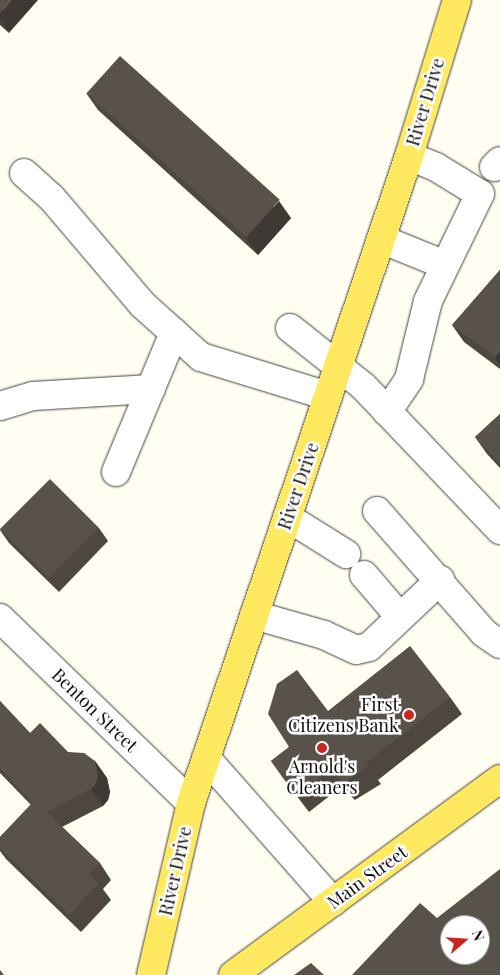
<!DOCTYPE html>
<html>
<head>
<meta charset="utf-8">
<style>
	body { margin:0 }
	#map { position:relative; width:500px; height:975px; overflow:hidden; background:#fffef1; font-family:"Playfair Display",serif }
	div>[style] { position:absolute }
	.roads { filter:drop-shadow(0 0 1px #424242) drop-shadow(0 0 1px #424242) }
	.minor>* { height:28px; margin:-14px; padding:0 14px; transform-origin:14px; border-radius:14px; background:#fff }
	.major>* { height:28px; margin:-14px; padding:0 14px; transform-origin:14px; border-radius:14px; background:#ffe961 }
	.wall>* { inset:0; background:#4d4740 }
	.shaded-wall>* { inset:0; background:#3e3934 }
	.building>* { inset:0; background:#59524b; transform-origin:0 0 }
	.dots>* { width:14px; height:14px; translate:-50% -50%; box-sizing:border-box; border:2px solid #fff; border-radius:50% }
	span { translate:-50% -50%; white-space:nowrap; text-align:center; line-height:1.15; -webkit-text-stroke:5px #fff; paint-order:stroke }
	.street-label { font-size:18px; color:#0f0f0f }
	.poi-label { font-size:18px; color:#0f0f0f }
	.right { translate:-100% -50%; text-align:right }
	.north { position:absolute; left:440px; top:915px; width:50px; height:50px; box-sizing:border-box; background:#fff; border:1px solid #9f9f9f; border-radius:50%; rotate:71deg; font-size:14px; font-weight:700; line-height:20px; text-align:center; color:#0f0f0f }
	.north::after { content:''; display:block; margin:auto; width:18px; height:22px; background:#c9271d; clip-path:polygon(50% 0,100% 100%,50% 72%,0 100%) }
</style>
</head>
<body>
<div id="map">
	<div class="roads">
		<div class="minor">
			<div style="left:494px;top:167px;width:8px;rotate:-45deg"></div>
			<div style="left:24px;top:173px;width:36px;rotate:42deg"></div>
			<div style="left:51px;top:197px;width:142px;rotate:49.6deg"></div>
			<div style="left:143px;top:305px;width:78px;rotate:41.9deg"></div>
			<div style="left:201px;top:357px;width:133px;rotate:17.1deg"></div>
			<div style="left:381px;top:239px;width:69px;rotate:22.1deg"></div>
			<div style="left:290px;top:328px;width:93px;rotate:38.5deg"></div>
			<div style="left:363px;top:386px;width:199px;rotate:46.4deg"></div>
			<div style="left:0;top:406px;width:34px;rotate:-17deg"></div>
			<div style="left:33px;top:396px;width:118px;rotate:-3.4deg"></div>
			<div style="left:387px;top:412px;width:40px;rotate:-56deg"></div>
			<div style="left:409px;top:379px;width:80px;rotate:-76.3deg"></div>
			<div style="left:428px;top:301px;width:119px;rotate:-64.1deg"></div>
			<div style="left:480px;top:194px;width:52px;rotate:-148.5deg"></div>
			<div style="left:436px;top:167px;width:29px;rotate:-158deg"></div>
			<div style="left:116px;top:472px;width:151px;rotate:-67.4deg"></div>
			<div style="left:377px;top:511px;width:162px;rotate:48.7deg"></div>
			<div style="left:484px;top:633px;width:19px;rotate:35deg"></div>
			<div style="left:287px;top:517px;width:70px;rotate:32.1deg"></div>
			<div style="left:364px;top:575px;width:55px;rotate:49.4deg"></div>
			<div style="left:254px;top:615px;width:73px;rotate:15.9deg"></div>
			<div style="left:324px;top:635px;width:35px;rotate:25deg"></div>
			<div style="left:356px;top:650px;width:13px;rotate:-13deg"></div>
			<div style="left:369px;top:647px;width:98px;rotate:-43.3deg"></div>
			<div style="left:0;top:618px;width:266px;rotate:44.1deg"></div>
			<div style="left:206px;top:758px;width:192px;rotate:48.6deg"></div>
		</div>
		<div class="major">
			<div style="left:151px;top:975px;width:177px;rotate:-76.9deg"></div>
			<div style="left:191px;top:803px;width:683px;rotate:-71.38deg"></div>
			<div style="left:409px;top:156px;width:163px;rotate:-72.9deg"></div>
			<div style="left:233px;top:975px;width:331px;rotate:-36.3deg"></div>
		</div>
	</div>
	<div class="wall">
		<div style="clip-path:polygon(0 0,9px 33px,0 25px)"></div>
		<div style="clip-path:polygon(86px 93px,291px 218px,258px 255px,98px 110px)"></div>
		<div style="clip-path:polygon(500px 270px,500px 369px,464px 342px,452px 325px)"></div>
		<div style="clip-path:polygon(500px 414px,500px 468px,487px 454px,475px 437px)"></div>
		<div style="clip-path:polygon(99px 528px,108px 541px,59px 592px,9px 543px,0 530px)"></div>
		<div style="clip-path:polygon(450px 697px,462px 714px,378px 780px,381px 784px,355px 800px,341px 787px,309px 812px,283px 778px,271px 761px,289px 747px,328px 711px)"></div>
		<div style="clip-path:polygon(0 701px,30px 733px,68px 752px,95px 761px,107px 778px,110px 792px,108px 800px,103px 806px,62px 827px,100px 863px,111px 880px,103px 889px,111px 900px,81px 932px,6px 859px,0 851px,0 837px,31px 805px,0 773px)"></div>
	</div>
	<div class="shaded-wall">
		<div style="clip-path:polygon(11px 0,38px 0,9px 33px,0 20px,0 13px)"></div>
		<div style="clip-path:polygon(279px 201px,291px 218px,258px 255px,246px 238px)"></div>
		<div style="clip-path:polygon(500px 351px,500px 365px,495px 357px)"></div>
		<div style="clip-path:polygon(95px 761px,107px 778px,110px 792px,108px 800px,103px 806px,91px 789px)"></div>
	</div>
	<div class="building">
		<div style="clip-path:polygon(0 0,11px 0,0 13px)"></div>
		<div style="left:120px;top:56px;width:215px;height:50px;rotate:42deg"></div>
		<div style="clip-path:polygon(500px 270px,500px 351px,495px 357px,452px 325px)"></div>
		<div style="clip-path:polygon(500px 414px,500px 464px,475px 437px)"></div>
		<div style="left:50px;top:479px;width:69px;height:71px;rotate:45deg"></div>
		<div style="clip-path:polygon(410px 646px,450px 697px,366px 763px,369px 766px,343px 783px,329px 770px,297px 795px,271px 761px,289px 747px,268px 714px,277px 684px,297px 670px,328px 711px)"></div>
		<div style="clip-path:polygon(0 701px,30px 733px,40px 723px,68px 752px,84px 753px,95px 761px,98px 776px,96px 784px,91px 789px,47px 812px,100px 863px,89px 874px,99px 884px,69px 915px,0 848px,0 837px,32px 803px,0 768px)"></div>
		<div style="clip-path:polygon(evenodd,500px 869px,500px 975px,352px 975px,420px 903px,437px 918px,500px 869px,450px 925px,480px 925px,480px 955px,450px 955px,450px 925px)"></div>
		<div style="clip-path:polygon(311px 963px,324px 975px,294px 975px)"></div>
		<div style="clip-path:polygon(0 970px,4px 975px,0 975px)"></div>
	</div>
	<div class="dots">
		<div style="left:409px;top:715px;background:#c9271d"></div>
		<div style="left:322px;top:748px;background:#c9271d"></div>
	</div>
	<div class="street-label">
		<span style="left:425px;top:102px;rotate:-73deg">River Drive</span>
		<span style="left:298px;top:486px;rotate:-71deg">River Drive</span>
		<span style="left:95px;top:710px;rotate:44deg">Benton Street</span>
		<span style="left:175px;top:871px;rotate:-77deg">River Drive</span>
		<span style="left:367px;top:877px;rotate:-36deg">Main Street</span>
	</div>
	<div class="poi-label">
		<span class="right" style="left:399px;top:715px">First<br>Citizens Bank</span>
		<span style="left:322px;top:777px">Arnold's<br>Cleaners</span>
	</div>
	<div class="north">N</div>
</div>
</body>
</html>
